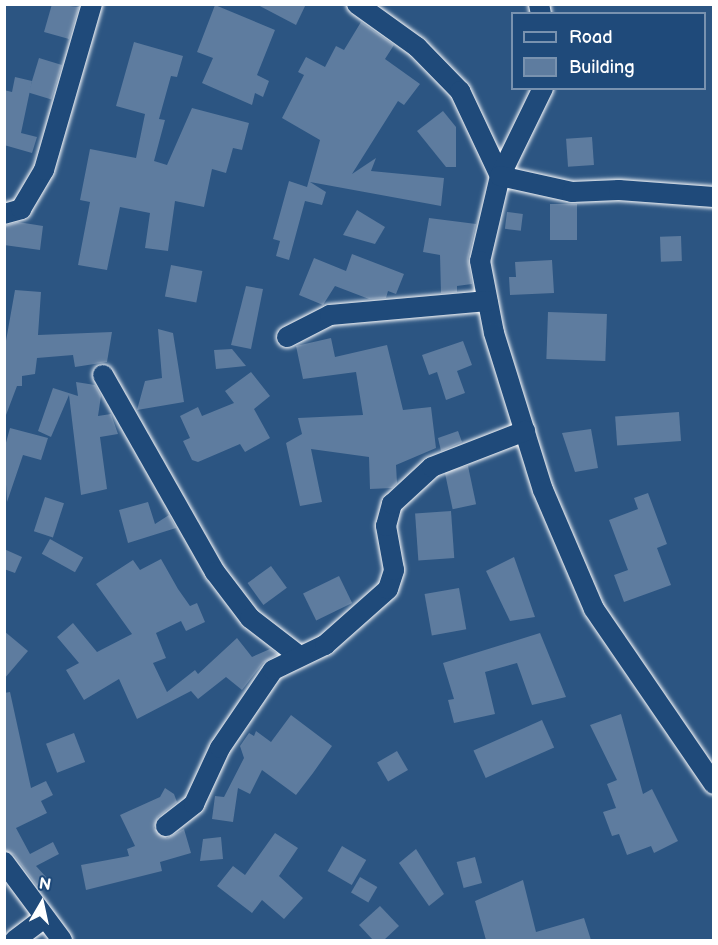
<!DOCTYPE html>
<html>
<head>
<meta charset="utf-8">
<style>
	body { margin:0 }
	#map { position:relative; width:718px; height:945px; overflow:hidden; background:#2c5582; font-family:"Balsamiq Sans",sans-serif }
	div>[style] { position:absolute }
	.building>* { inset:0; background:#5e7c9f; transform-origin:0 0 }
	.roads { filter:drop-shadow(0 0 2px #fff) drop-shadow(0 0 2px #fff) }
	.minor>* { height:20px; margin:-10px; padding:0 10px; transform-origin:10px; border-radius:10px; background:#1f4a7a }
	span { translate:-50% -50%; white-space:nowrap; text-align:center; line-height:1.15; -webkit-text-stroke:6px #1f4a7a; paint-order:stroke }
	.frame { position:absolute; inset:0; border:6px solid #fff; pointer-events:none }
	.legend { position:absolute; left:511px; top:12px; width:195px; height:78px; box-sizing:border-box; background:#1f4a7a; border:2px solid #7992af; margin:0; padding:8px 10px; list-style:none; font-size:18px; color:#fff }
	.legend li { display:flex; align-items:center; gap:12px; height:30px }
	.legend b { width:30px; border:2px solid #7992af }
	.north { position:absolute; left:12px; top:873px; width:60px; height:60px; -webkit-text-stroke:4px #1f4a7a; paint-order:stroke; rotate:9deg; font-size:16px; font-weight:700; line-height:24px; text-align:center; color:#fff }
	.north::after { content:''; display:block; margin:auto; width:21px; height:27px; background:#fff; clip-path:polygon(50% 0,100% 100%,50% 72%,0 100%) }
</style>
</head>
<body>
<div id="map">
	<div class="building">
		<div style="clip-path:polygon(52px 4px,79px 7px,69px 39px,44px 32px)"></div>
		<div style="clip-path:polygon(256px 4px,306px 4px,296px 25px)"></div>
		<div style="clip-path:polygon(215px 5px,275px 30px,257px 75px,269px 81px,263px 97px,255px 93px,252px 105px,202px 83px,213px 58px,197px 52px)"></div>
		<div style="clip-path:polygon(361px 22px,394px 45px,385px 59px,420px 84px,404px 105px,398px 101px,352px 174px,376px 158px,371px 171px,444px 178px,441px 206px,310px 182px,326px 192px,322px 205px,305px 201px,289px 260px,276px 256px,280px 241px,273px 239px,289px 181px,307px 187px,320px 140px,282px 118px,304px 75px,298px 72px,306px 57px,325px 67px,336px 46px,344px 50px)"></div>
		<div style="clip-path:polygon(134px 42px,183px 56px,177px 77px,171px 76px,159px 119px,165px 120px,154px 161px,167px 165px,192px 108px,249px 123px,242px 150px,233px 148px,226px 173px,212px 169px,204px 207px,175px 201px,168px 251px,145px 248px,150px 213px,120px 207px,107px 270px,78px 265px,90px 202px,80px 200px,90px 149px,136px 158px,145px 114px,116px 106px)"></div>
		<div style="left:39px;top:58px;width:24px;height:36px;rotate:17deg"></div>
		<div style="clip-path:polygon(15px 77px,32px 81px,21px 133px,37px 137px,32px 153px,4px 145px,4px 90px,12px 92px)"></div>
		<div style="clip-path:polygon(443px 111px,456px 127px,456px 167px,446px 167px,417px 131px)"></div>
		<div style="left:592px;top:137px;width:28px;height:26px;rotate:86deg"></div>
		<div style="left:550px;top:204px;width:27px;height:36px"></div>
		<div style="clip-path:polygon(357px 210px,385px 227px,375px 244px,343px 235px)"></div>
		<div style="left:507px;top:212px;width:16px;height:17px;rotate:7deg"></div>
		<div style="clip-path:polygon(429px 218px,476px 224px,468px 259px,472px 284px,457px 286px,457px 292px,441px 293px,440px 255px,423px 252px)"></div>
		<div style="clip-path:polygon(18px 222px,43px 226px,40px 250px,4px 245px,4px 226px)"></div>
		<div style="left:681px;top:236px;width:25px;height:21px;rotate:88deg"></div>
		<div style="clip-path:polygon(352px 254px,404px 274px,396px 294px,388px 291px,386px 298px,369px 299px,335px 286px,323px 305px,299px 295px,314px 258px,346px 271px)"></div>
		<div style="clip-path:polygon(552px 260px,554px 293px,510px 295px,509px 277px,516px 277px,515px 262px)"></div>
		<div style="left:171px;top:265px;width:32px;height:32px;rotate:11deg"></div>
		<div style="clip-path:polygon(246px 286px,263px 289px,251px 349px,231px 345px)"></div>
		<div style="clip-path:polygon(15px 290px,41px 292px,38px 335px,112px 332px,107px 362px,75px 367px,73px 355px,37px 358px,35px 374px,22px 376px,22px 386px,17px 386px,6px 415px,4px 352px)"></div>
		<div style="left:548px;top:312px;width:59px;height:47px;rotate:2deg"></div>
		<div style="clip-path:polygon(158px 329px,173px 333px,184px 402px,137px 410px,145px 381px,162px 378px)"></div>
		<div style="clip-path:polygon(331px 338px,335px 357px,387px 345px,403px 410px,431px 407px,436px 448px,396px 465px,397px 483px,392px 488px,370px 489px,369px 457px,311px 449px,322px 502px,300px 506px,286px 443px,302px 434px,298px 418px,363px 415px,356px 372px,303px 379px,296px 346px)"></div>
		<div style="clip-path:polygon(463px 341px,472px 365px,457px 371px,465px 393px,446px 400px,437px 372px,429px 375px,422px 355px)"></div>
		<div style="clip-path:polygon(232px 349px,246px 366px,216px 369px,214px 350px)"></div>
		<div style="clip-path:polygon(251px 372px,270px 396px,254px 409px,270px 438px,245px 452px,240px 444px,198px 462px,192px 460px,183px 441px,190px 438px,180px 416px,198px 407px,202px 416px,234px 403px,225px 391px)"></div>
		<div style="clip-path:polygon(76px 382px,95px 385px,101px 396px,98px 416px,111px 414px,118px 434px,100px 437px,107px 489px,81px 495px,69px 395px,51px 437px,38px 431px,53px 388px,78px 396px)"></div>
		<div style="left:679px;top:412px;width:29px;height:64px;rotate:86deg"></div>
		<div style="clip-path:polygon(10px 428px,48px 438px,41px 460px,23px 455px,7px 502px,4px 450px)"></div>
		<div style="clip-path:polygon(591px 429px,598px 468px,575px 472px,562px 433px)"></div>
		<div style="clip-path:polygon(458px 431px,462px 442px,441px 451px,438px 438px)"></div>
		<div style="left:468px;top:466px;width:39px;height:24px;rotate:78deg"></div>
		<div style="clip-path:polygon(648px 493px,667px 544px,657px 548px,671px 585px,624px 602px,614px 575px,628px 570px,609px 520px,638px 509px,634px 498px)"></div>
		<div style="left:45px;top:497px;width:20px;height:36px;rotate:18deg"></div>
		<div style="clip-path:polygon(148px 502px,155px 524px,169px 515px,176px 528px,128px 543px,119px 510px)"></div>
		<div style="left:451px;top:511px;width:47px;height:36px;rotate:86deg"></div>
		<div style="left:50px;top:539px;width:38px;height:17px;rotate:29deg"></div>
		<div style="clip-path:polygon(4px 549px,22px 557px,15px 573px,4px 569px)"></div>
		<div style="clip-path:polygon(514px 557px,535px 617px,510px 621px,486px 571px)"></div>
		<div style="clip-path:polygon(161px 559px,178px 589px,190px 606px,197px 603px,205px 622px,186px 631px,181px 621px,156px 633px,166px 658px,153px 663px,167px 692px,195px 670px,198px 674px,237px 638px,252px 657px,270px 649px,278px 654px,263px 663px,242px 690px,226px 677px,198px 699px,191px 691px,137px 719px,119px 679px,84px 700px,66px 670px,79px 663px,57px 637px,73px 623px,97px 652px,132px 634px,96px 584px,133px 560px,140px 570px)"></div>
		<div style="left:271px;top:566px;width:27px;height:29px;rotate:54deg"></div>
		<div style="left:339px;top:576px;width:30px;height:40px;rotate:64deg"></div>
		<div style="left:459px;top:588px;width:42px;height:35px;rotate:80deg"></div>
		<div style="clip-path:polygon(4px 631px,28px 651px,4px 679px)"></div>
		<div style="clip-path:polygon(540px 633px,566px 697px,532px 705px,517px 663px,485px 672px,495px 714px,454px 723px,448px 700px,454px 699px,443px 663px)"></div>
		<div style="clip-path:polygon(10px 692px,31px 788px,46px 781px,53px 795px,41px 801px,47px 813px,16px 828px,30px 854px,53px 842px,59px 854px,36px 866px,46px 877px,37px 886px,14px 855px,4px 850px,4px 693px)"></div>
		<div style="clip-path:polygon(621px 714px,643px 794px,652px 789px,678px 841px,654px 853px,651px 846px,627px 855px,619px 834px,612px 836px,603px 812px,616px 808px,607px 784px,617px 780px,590px 725px)"></div>
		<div style="clip-path:polygon(291px 715px,332px 746px,313px 773px,296px 795px,262px 770px,250px 794px,238px 788px,233px 822px,212px 819px,215px 796px,224px 797px,244px 758px,240px 746px,249px 733px,254px 736px,256px 731px,271px 742px)"></div>
		<div style="left:542px;top:720px;width:30px;height:75px;rotate:66deg"></div>
		<div style="left:74px;top:733px;width:31px;height:30px;rotate:69deg"></div>
		<div style="left:397px;top:751px;width:22px;height:23px;rotate:60deg"></div>
		<div style="clip-path:polygon(165px 788px,174px 794px,177px 802px,158px 817px,154px 828px,167px 838px,184px 829px,191px 853px,160px 862px,162px 871px,86px 890px,81px 865px,129px 856px,127px 849px,135px 846px,120px 815px,160px 797px)"></div>
		<div style="clip-path:polygon(275px 833px,298px 848px,279px 876px,303px 898px,284px 919px,262px 900px,252px 913px,217px 886px,233px 866px,245px 875px)"></div>
		<div style="clip-path:polygon(221px 837px,223px 859px,200px 861px,203px 839px)"></div>
		<div style="left:342px;top:846px;width:28px;height:29px;rotate:30deg"></div>
		<div style="clip-path:polygon(416px 849px,444px 894px,429px 906px,399px 863px)"></div>
		<div style="left:475px;top:857px;width:27px;height:19px;rotate:75deg"></div>
		<div style="left:360px;top:877px;width:20px;height:18px;rotate:30deg"></div>
		<div style="clip-path:polygon(523px 880px,536px 932px,584px 918px,591px 940px,486px 940px,475px 901px)"></div>
		<div style="clip-path:polygon(380px 906px,399px 926px,384px 940px,373px 940px,359px 925px)"></div>
	</div>
	<div class="roads">
		<div class="minor">
			<div style="left:357px;top:4px;width:74px;rotate:35.6deg"></div>
			<div style="left:417px;top:47px;width:62px;rotate:45.7deg"></div>
			<div style="left:460px;top:91px;width:94px;rotate:64.8deg"></div>
			<div style="left:500px;top:176px;width:87px;rotate:103.2deg"></div>
			<div style="left:480px;top:261px;width:73px;rotate:79deg"></div>
			<div style="left:494px;top:333px;width:164px;rotate:72.7deg"></div>
			<div style="left:543px;top:490px;width:129px;rotate:66.8deg"></div>
			<div style="left:594px;top:609px;width:212px;rotate:55.6deg"></div>
			<div style="left:539px;top:4px;width:10px;rotate:79deg"></div>
			<div style="left:543px;top:88px;width:98px;rotate:116deg"></div>
			<div style="left:500px;top:176px;width:74px;rotate:12.5deg"></div>
			<div style="left:572px;top:192px;width:47px;rotate:-2.4deg"></div>
			<div style="left:619px;top:190px;width:95px;rotate:4.2deg"></div>
			<div style="left:4px;top:214px;width:18px;rotate:-16deg"></div>
			<div style="left:21px;top:209px;width:45px;rotate:-59.5deg"></div>
			<div style="left:44px;top:170px;width:173px;rotate:-73.9deg"></div>
			<div style="left:287px;top:337px;width:48px;rotate:-27.1deg"></div>
			<div style="left:330px;top:315px;width:158px;rotate:-5.1deg"></div>
			<div style="left:103px;top:375px;width:227px;rotate:60.4deg"></div>
			<div style="left:215px;top:572px;width:58px;rotate:52.7deg"></div>
			<div style="left:250px;top:618px;width:61px;rotate:37.6deg"></div>
			<div style="left:166px;top:826px;width:36px;rotate:-38deg"></div>
			<div style="left:194px;top:804px;width:62px;rotate:-65.1deg"></div>
			<div style="left:220px;top:748px;width:94px;rotate:-55.8deg"></div>
			<div style="left:273px;top:670px;width:58px;rotate:-25.7deg"></div>
			<div style="left:325px;top:645px;width:84px;rotate:-41.6deg"></div>
			<div style="left:388px;top:589px;width:20px;rotate:-72deg"></div>
			<div style="left:394px;top:570px;width:45px;rotate:-100.3deg"></div>
			<div style="left:386px;top:526px;width:23px;rotate:-75deg"></div>
			<div style="left:392px;top:504px;width:54px;rotate:-42.8deg"></div>
			<div style="left:432px;top:467px;width:100px;rotate:-21.2deg"></div>
			<div style="left:4px;top:862px;width:97px;rotate:53.4deg"></div>
			<div style="left:15px;top:940px;width:34px;rotate:-37deg"></div>
		</div>
	</div>
	<div class="frame"></div>
	<ul class="legend">
	<li><b style="height:8px;background:#1f4a7a"></b>Road</li>
	<li><b style="height:16px;background:#5e7c9f"></b>Building</li>
	</ul>
	<div class="north">N</div>
</div>
</body>
</html>
